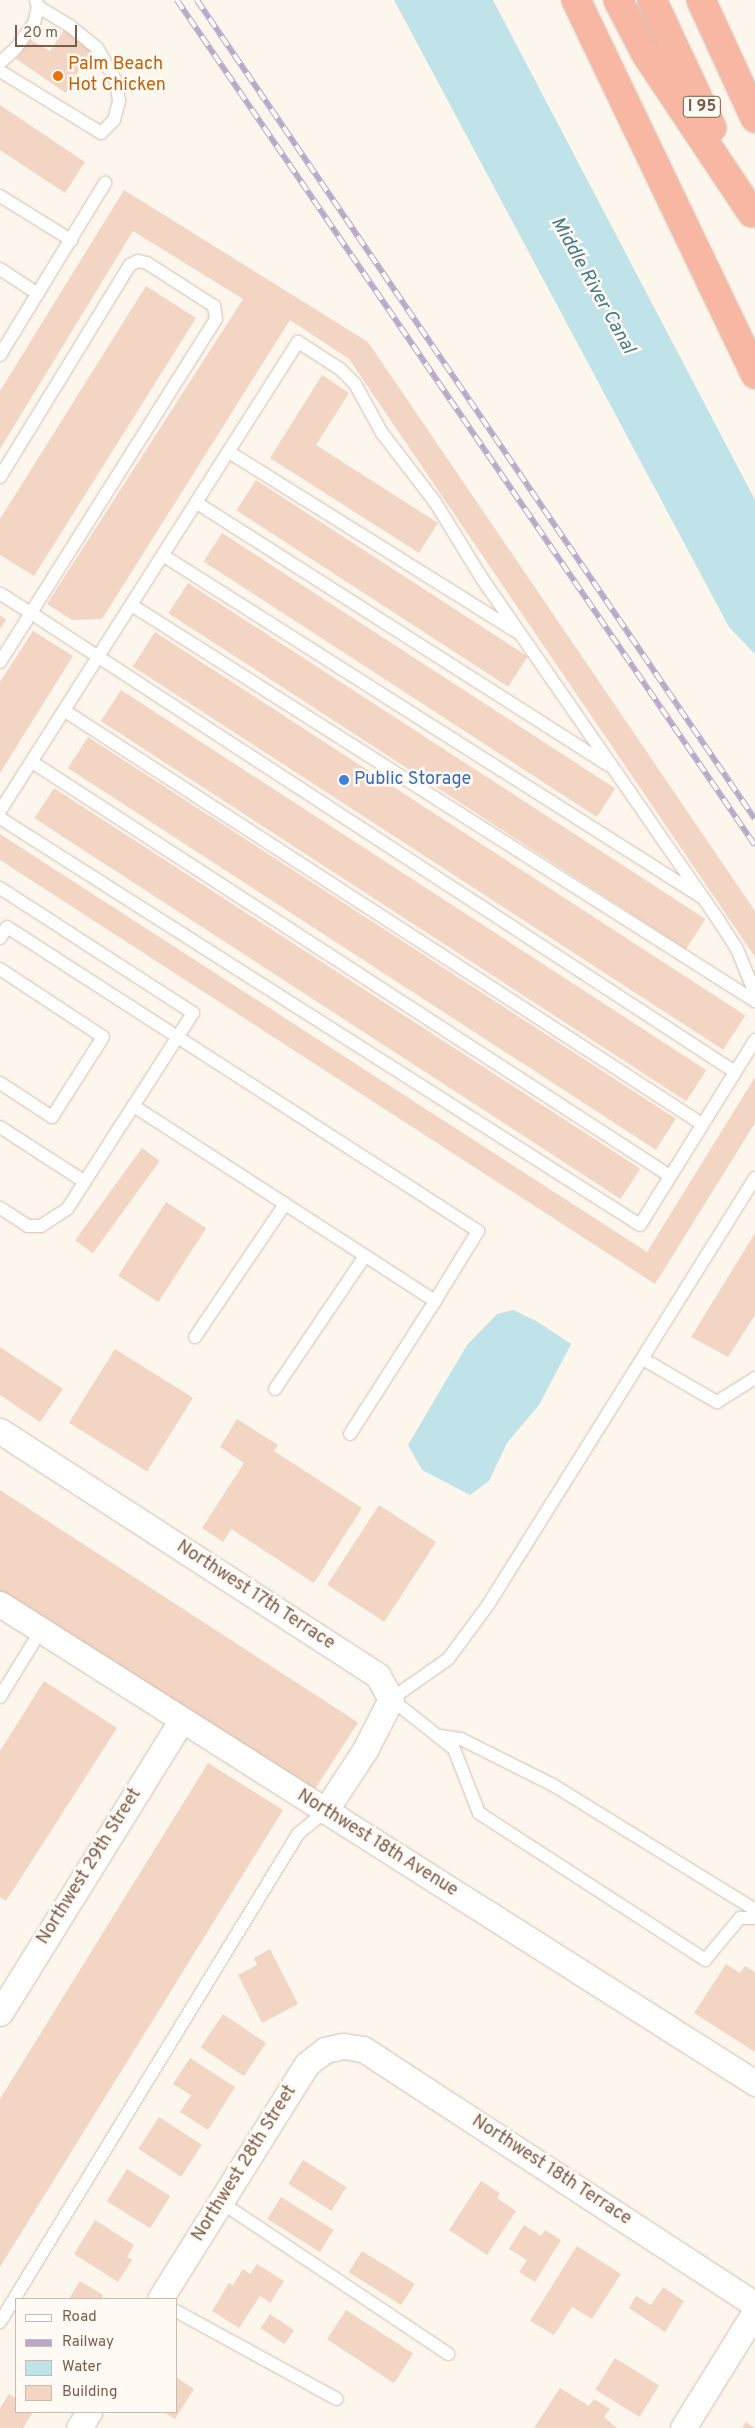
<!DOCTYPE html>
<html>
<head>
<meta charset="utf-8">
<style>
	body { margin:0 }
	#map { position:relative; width:755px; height:2428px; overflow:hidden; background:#fdf6ec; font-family:Overpass,sans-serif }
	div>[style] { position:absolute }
	.water>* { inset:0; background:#bfe3e8 }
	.building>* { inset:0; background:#f3d5c3; transform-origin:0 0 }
	.roads { filter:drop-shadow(0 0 1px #d1beb0) drop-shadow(0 0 1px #d1beb0) }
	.lane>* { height:12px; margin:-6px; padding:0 6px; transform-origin:6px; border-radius:6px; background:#fff }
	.street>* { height:25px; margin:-12.5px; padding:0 12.5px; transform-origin:12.5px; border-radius:12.5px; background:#fff }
	.highway>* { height:28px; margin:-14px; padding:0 14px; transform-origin:14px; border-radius:14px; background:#f7b7a3 }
	.rail>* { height:5.5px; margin-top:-2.75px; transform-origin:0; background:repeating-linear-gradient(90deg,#fffaf3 0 11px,#b9a8c9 0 22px); box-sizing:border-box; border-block:1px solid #b9a8c9 }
	.dots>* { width:14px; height:14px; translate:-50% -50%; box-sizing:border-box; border:2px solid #fffaf3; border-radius:50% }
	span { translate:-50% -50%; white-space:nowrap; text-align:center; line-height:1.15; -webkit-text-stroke:5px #fffaf3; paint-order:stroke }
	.shield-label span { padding:1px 4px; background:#fffaf3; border:1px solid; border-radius:4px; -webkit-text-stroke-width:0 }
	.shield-label { font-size:16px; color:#7a5c4d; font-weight:700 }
	.food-label { font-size:18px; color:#c56008 }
	.left { translate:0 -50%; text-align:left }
	.shop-label { font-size:18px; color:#366cbe }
	.street-label { font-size:18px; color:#7a5c4d }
	.water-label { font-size:19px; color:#437c86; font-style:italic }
	.legend { position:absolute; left:15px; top:2298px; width:162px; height:115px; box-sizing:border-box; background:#fffaf3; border:1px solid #cabbb1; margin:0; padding:6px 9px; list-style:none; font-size:15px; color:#7a5c4d }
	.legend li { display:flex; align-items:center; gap:10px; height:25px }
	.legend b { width:25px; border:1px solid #cabbb1 }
	.scale { position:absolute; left:15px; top:25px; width:62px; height:22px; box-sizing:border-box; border:2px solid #7a5c4d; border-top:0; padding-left:6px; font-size:15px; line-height:18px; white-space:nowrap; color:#7a5c4d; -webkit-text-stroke:4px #fffaf3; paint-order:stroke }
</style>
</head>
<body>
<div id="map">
	<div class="water">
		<div style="clip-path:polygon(394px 0,493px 0,755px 500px,755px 654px,729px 627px)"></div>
		<div style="clip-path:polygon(513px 1310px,538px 1322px,571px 1344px,539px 1405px,507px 1443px,489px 1481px,470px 1495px,422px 1470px,408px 1445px,467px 1345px,497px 1314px)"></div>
	</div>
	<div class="building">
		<div style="clip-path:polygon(64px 30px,91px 49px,66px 93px,16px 59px,29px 39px,50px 51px)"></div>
		<div style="clip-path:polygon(0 105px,85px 162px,65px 193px,0 150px)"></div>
		<div style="clip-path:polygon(124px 190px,368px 342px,755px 911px,755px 957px,349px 359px,290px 320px,102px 619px,72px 620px,47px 604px,243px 299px,133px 231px,0 449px,0 391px)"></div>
		<div style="clip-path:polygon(146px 286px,196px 318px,34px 576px,0 555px,0 519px)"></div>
		<div style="clip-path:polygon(322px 375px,349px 393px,316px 445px,438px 523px,419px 553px,270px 458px)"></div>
		<div style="left:256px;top:480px;width:324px;height:36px;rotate:33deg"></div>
		<div style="left:222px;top:533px;width:469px;height:34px;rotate:33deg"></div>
		<div style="left:188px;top:583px;width:617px;height:36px;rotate:33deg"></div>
		<div style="clip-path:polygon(0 615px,6px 620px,0 629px)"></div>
		<div style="clip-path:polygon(33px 631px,73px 656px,0 773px,0 682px)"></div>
		<div style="left:155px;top:632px;width:704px;height:41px;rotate:33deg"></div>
		<div style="left:121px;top:690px;width:698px;height:37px;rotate:33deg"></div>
		<div style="left:88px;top:737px;width:701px;height:37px;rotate:33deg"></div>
		<div style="left:54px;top:788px;width:699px;height:36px;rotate:33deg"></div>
		<div style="clip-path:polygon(0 834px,647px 1252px,755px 1077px,755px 1123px,655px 1284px,0 860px)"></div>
		<div style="left:142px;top:1148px;width:22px;height:114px;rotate:36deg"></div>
		<div style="left:166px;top:1202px;width:48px;height:88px;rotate:33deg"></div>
		<div style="clip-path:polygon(755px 1233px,755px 1315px,728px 1357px,691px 1337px)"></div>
		<div style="clip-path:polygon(0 1347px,63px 1389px,40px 1422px,0 1395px)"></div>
		<div style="left:115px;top:1349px;width:92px;height:87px;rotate:32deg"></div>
		<div style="clip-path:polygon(237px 1419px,278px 1445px,274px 1451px,362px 1508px,314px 1583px,231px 1529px,223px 1542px,202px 1528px,244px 1463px,220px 1447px)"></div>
		<div style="left:0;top:1490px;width:427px;height:89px;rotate:33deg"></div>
		<div style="left:379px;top:1505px;width:68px;height:95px;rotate:33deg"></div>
		<div style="clip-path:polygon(44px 1681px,117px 1728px,6px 1901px,0 1897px,0 1751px)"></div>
		<div style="clip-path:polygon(208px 1763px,283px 1810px,0 2267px,0 2099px)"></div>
		<div style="clip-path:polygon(270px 1949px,298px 2004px,262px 2023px,238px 1975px,257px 1965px,254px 1958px)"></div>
		<div style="clip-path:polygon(726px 1964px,740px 1973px,745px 1966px,755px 1972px,755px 2052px,694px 2013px)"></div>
		<div style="left:223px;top:2014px;width:52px;height:40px;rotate:34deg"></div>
		<div style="clip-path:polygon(190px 2058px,235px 2087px,208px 2130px,180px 2112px,191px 2095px,173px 2084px)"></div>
		<div style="left:159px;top:2117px;width:51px;height:38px;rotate:33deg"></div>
		<div style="left:303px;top:2160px;width:51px;height:28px;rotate:32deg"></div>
		<div style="left:127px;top:2169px;width:51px;height:38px;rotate:32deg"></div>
		<div style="clip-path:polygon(481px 2181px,500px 2193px,497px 2198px,516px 2211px,487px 2255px,449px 2230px)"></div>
		<div style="left:281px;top:2197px;width:62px;height:26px;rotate:32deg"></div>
		<div style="clip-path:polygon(95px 2220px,134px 2245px,127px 2257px,132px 2260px,118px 2282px,74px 2254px)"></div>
		<div style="clip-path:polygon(524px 2225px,541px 2236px,545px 2230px,561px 2240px,535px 2282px,519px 2272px,527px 2260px,509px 2249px)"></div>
		<div style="clip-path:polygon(577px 2246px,621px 2274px,592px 2319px,572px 2307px,554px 2335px,530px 2321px)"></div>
		<div style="left:362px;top:2251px;width:62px;height:25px;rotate:32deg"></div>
		<div style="clip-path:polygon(257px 2264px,284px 2281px,270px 2303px,260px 2296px,239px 2328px,212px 2311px,229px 2283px,233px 2285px,243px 2269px,250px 2274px)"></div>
		<div style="clip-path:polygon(80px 2281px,103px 2295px,101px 2299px,69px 2299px)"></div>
		<div style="clip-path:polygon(663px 2287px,684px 2301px,665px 2332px,629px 2308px,636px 2296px,651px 2305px)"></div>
		<div style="left:346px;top:2310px;width:80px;height:35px;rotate:33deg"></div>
		<div style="left:270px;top:2314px;width:29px;height:17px;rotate:34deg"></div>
		<div style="left:615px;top:2358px;width:52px;height:37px;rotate:32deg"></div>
		<div style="clip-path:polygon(176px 2377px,194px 2389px,175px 2419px,164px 2412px,176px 2412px)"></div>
		<div style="clip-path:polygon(560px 2388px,589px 2406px,594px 2399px,610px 2409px,604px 2417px,617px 2428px,534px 2428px)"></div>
		<div style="clip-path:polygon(9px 2394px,16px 2398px,16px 2412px,33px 2412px,23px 2428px,0 2428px,0 2408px)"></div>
		<div style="clip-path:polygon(746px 2422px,755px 2428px,742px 2428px)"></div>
	</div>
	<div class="roads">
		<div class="lane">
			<div style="left:0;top:63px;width:22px;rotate:-43deg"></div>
			<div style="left:16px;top:48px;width:31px;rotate:-54deg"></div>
			<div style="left:34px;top:23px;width:16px;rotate:-76deg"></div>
			<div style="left:38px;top:7px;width:7px;rotate:-106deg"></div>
			<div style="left:0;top:71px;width:119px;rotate:31.5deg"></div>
			<div style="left:101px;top:133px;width:18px;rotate:-45deg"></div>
			<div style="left:114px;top:120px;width:20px;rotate:-75deg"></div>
			<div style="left:119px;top:101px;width:20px;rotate:-99deg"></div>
			<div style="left:116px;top:81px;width:38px;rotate:-120deg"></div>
			<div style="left:97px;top:48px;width:35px;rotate:-141deg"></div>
			<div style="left:70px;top:26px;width:37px;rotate:-149deg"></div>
			<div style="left:0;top:196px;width:84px;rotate:31.8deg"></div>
			<div style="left:0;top:269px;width:45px;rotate:33.3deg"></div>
			<div style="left:0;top:355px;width:202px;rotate:-58.6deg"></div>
			<div style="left:229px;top:452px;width:340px;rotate:32deg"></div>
			<div style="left:0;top:477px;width:249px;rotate:-58.5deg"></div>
			<div style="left:130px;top:265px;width:9px;rotate:-27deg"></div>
			<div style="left:138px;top:261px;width:9px;rotate:13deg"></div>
			<div style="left:147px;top:263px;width:80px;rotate:32.7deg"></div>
			<div style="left:214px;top:306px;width:13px;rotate:81deg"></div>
			<div style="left:216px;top:319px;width:347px;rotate:122.2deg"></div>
			<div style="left:31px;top:613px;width:36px;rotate:-148deg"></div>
			<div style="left:197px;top:503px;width:488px;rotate:32.5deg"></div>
			<div style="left:164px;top:556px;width:635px;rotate:32.39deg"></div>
			<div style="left:133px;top:606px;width:737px;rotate:32.42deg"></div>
			<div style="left:0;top:662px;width:58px;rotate:-57.7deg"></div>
			<div style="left:31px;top:613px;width:840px;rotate:33.1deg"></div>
			<div style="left:65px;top:711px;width:759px;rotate:32.96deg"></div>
			<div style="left:32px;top:762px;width:761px;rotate:32.98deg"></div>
			<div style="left:0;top:811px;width:556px;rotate:-57.57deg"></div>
			<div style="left:298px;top:342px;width:50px;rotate:32.7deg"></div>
			<div style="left:340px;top:369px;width:21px;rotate:45deg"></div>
			<div style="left:355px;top:384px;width:56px;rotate:61.1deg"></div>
			<div style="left:382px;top:433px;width:87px;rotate:52.5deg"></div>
			<div style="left:435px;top:502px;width:92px;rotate:58.4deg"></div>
			<div style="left:483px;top:580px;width:407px;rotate:55.3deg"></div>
			<div style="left:715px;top:915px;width:40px;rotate:57.1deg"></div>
			<div style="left:737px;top:949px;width:48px;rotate:67.8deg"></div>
			<div style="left:0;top:818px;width:758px;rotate:32.45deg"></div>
			<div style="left:640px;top:1225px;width:218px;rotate:-58.1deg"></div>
			<div style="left:0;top:888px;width:230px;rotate:32.9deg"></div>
			<div style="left:193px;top:1013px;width:233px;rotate:122.7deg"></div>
			<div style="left:67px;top:1209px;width:31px;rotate:147deg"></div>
			<div style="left:41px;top:1226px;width:13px;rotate:180deg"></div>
			<div style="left:28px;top:1226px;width:33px;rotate:-147deg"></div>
			<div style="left:0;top:938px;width:13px;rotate:-58deg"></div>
			<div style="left:7px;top:927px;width:561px;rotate:32.84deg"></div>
			<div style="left:478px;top:1231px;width:82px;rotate:121.6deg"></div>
			<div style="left:435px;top:1301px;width:359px;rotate:-147.1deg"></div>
			<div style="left:0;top:969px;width:123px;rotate:33.4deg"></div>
			<div style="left:103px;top:1037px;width:95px;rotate:122.5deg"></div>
			<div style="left:52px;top:1117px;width:62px;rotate:-146.8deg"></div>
			<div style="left:0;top:1127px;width:101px;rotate:32.9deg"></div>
			<div style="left:755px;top:1178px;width:504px;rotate:122.02deg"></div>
			<div style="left:488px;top:1605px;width:67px;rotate:126.5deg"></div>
			<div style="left:448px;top:1659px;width:70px;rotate:144.9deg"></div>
			<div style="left:391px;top:1699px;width:80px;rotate:38.4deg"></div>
			<div style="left:454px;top:1749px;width:69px;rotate:68.7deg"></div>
			<div style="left:479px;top:1813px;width:270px;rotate:33deg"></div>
			<div style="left:705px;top:1960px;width:55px;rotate:-50.2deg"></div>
			<div style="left:740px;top:1918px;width:15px"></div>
			<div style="left:195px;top:1337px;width:161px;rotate:-55.9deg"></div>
			<div style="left:643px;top:1359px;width:86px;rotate:30.2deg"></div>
			<div style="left:717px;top:1402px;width:45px;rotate:-32.3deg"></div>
			<div style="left:275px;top:1389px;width:161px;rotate:-55.9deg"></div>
			<div style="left:350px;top:1434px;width:158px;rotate:-57.4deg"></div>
			<div style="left:0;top:1697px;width:79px;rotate:-58.5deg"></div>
			<div style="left:439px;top:1736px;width:22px;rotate:8deg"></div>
			<div style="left:461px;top:1739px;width:103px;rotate:26.6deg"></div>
			<div style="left:553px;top:1785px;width:238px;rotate:31.7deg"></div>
			<div style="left:222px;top:2203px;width:272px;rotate:33.7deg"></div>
			<div style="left:176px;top:2311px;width:183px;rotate:28.7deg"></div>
			<div style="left:0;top:2322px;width:572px;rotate:-58.59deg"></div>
			<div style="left:298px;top:1834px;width:35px;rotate:-40deg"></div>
		</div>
		<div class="street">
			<div style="left:0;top:1431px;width:450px;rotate:32.9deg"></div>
			<div style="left:378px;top:1676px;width:26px;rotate:61deg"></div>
			<div style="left:391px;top:1699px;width:57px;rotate:117deg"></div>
			<div style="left:365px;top:1750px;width:73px;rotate:123.3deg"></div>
			<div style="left:0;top:1604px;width:894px;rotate:32.39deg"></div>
			<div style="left:0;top:2013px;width:344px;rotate:-58.2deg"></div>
			<div style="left:160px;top:2299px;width:277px;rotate:-58deg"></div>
			<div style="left:307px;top:2064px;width:23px;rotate:-38deg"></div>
			<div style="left:325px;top:2050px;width:18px;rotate:-13deg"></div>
			<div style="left:343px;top:2046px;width:20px;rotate:9deg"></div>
			<div style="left:363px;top:2049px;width:468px;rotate:33.1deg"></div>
			<div style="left:79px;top:2428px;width:19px;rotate:-58deg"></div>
			<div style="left:683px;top:2428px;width:137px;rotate:-58.2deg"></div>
		</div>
		<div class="highway">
			<div style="left:576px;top:0;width:415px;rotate:64.4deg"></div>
			<div style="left:618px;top:0;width:61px;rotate:62.6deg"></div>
			<div style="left:646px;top:54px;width:191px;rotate:56.3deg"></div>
			<div style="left:652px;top:0;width:141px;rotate:64.9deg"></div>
			<div style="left:701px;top:0;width:130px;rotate:65.4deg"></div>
		</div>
	</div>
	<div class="rail">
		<div style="left:177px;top:0;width:1024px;rotate:55.63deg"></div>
		<div style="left:197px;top:0;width:991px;rotate:55.73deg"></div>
	</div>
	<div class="dots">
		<div style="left:58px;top:76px;background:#e8710a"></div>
		<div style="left:344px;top:780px;background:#3f7fe0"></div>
	</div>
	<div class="shield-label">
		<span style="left:702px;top:107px">I 95</span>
	</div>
	<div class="food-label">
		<span class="left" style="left:68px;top:76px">Palm Beach<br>Hot Chicken</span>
	</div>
	<div class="shop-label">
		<span class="left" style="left:354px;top:780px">Public Storage</span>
	</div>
	<div class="street-label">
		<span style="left:255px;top:1596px;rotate:33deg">Northwest 17th Terrace</span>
		<span style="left:377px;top:1844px;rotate:32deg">Northwest 18th Avenue</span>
		<span style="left:90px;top:1867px;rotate:-58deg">Northwest 29th Street</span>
		<span style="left:245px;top:2164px;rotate:-58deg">Northwest 28th Street</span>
		<span style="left:551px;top:2171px;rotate:33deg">Northwest 18th Terrace</span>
	</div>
	<div class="water-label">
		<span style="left:592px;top:286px;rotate:61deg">Middle River Canal</span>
	</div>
	<ul class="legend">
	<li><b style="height:6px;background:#fff"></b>Road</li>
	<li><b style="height:6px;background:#b9a8c9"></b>Railway</li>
	<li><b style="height:14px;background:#bfe3e8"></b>Water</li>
	<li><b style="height:14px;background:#f3d5c3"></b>Building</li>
	</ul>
	<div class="scale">20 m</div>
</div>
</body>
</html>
